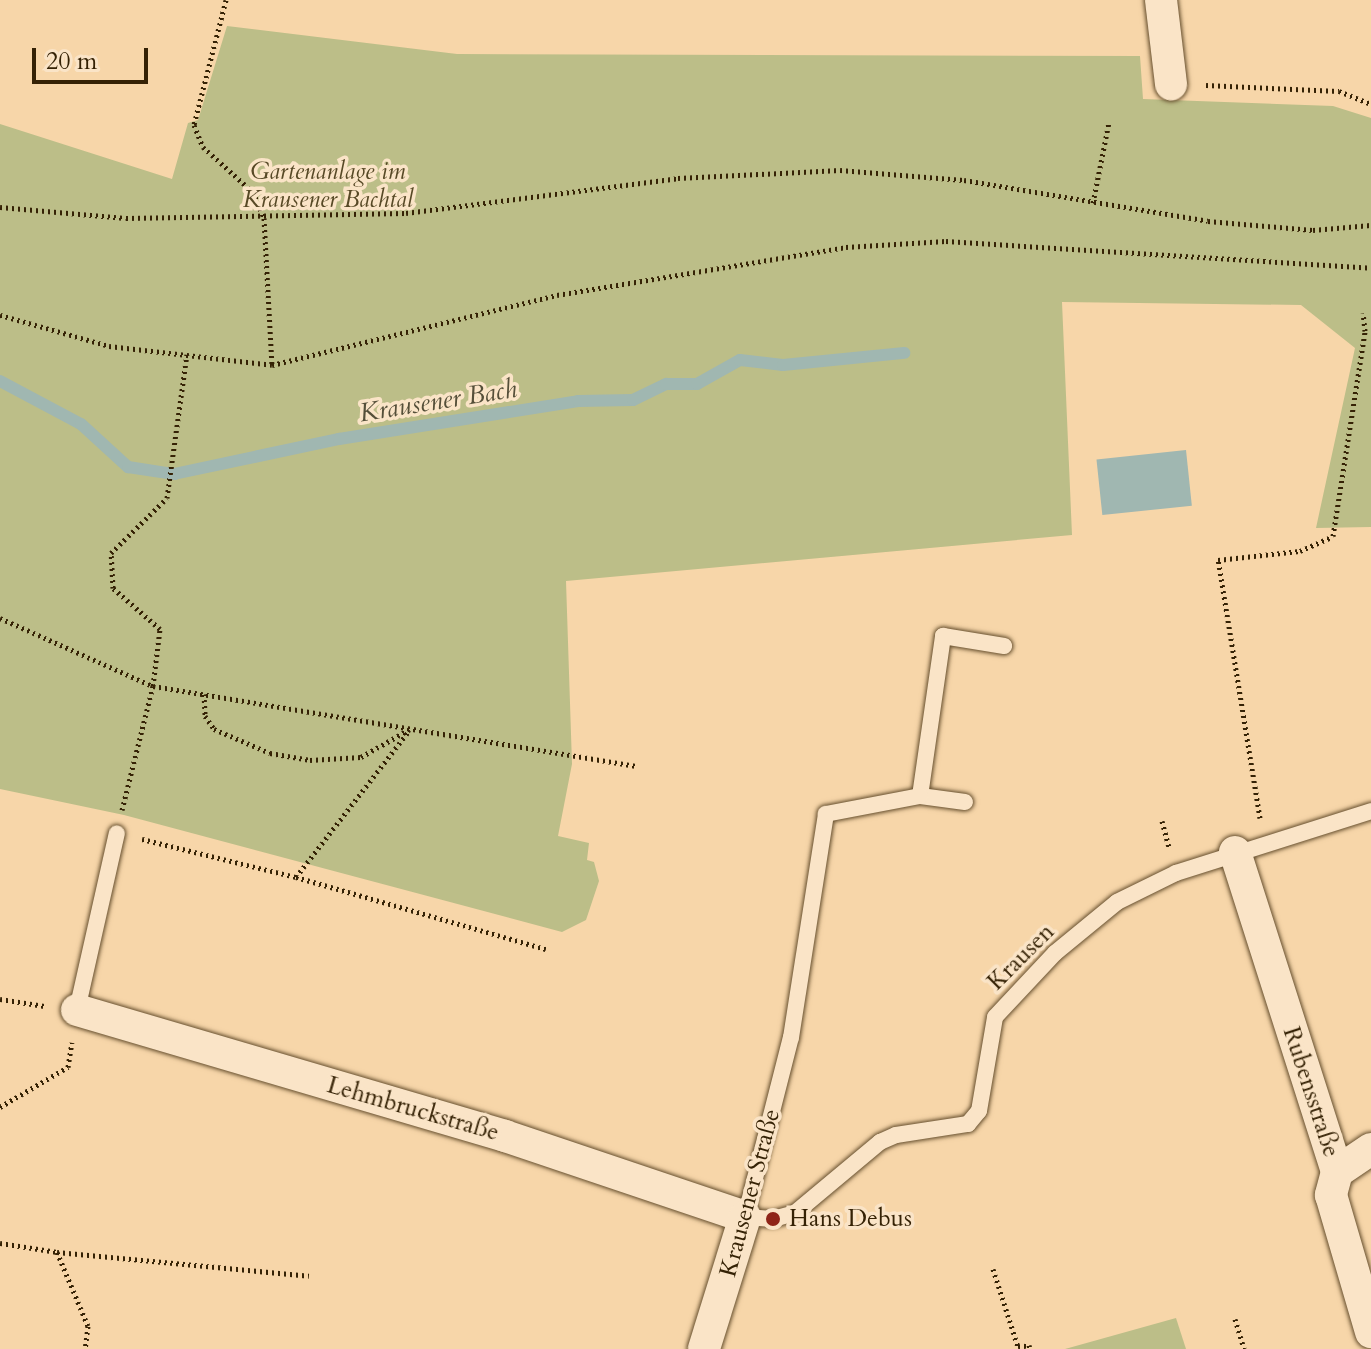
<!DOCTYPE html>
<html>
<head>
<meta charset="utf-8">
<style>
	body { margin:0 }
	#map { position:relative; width:1371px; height:1349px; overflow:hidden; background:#f7d6a9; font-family:Cardo,serif }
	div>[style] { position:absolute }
	.green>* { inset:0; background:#bcbe88 }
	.water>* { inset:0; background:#a0b7b1; transform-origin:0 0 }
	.stream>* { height:12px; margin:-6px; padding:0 6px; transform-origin:6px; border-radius:6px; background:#a0b7b1 }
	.path>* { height:5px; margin-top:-2.5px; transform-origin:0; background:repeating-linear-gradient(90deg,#352205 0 2px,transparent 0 6px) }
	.roads { filter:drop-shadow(0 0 2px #664f2e) drop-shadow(0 0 2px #664f2e) }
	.service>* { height:16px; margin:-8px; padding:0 8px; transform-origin:8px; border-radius:8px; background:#fae4c7 }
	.minor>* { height:32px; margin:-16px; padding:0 16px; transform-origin:16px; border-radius:16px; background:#fae4c7 }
	.dots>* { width:22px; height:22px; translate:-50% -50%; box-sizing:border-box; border:4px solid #fae4c7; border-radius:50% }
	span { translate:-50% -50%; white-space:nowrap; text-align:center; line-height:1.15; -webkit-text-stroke:7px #fae4c7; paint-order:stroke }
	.park-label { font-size:24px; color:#574926; font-style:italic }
	.street-label { font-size:24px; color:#352205 }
	.poi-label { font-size:24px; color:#352205 }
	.left { translate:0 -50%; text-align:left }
	.water-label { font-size:26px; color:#554f39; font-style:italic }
	.scale { position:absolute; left:32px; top:48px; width:116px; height:36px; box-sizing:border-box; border:4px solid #352205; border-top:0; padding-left:10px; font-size:24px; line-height:28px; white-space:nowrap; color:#352205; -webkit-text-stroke:6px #fae4c7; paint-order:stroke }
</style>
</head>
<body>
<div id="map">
	<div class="green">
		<div style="clip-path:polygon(227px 26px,457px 54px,1140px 56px,1143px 99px,1333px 106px,1371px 118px,1371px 527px,1316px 528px,1355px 348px,1301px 305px,1062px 302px,1072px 535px,566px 581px,572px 764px,558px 836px,589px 843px,587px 860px,594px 862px,599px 881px,586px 920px,562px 932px,124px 815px,0 789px,0 124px,172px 179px,188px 123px,198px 120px)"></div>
		<div style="clip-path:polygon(1176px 1318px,1186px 1349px,1065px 1349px)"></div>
	</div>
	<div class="water">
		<div style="left:1186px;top:450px;width:56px;height:90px;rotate:84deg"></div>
	</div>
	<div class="stream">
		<div style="left:0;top:381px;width:92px;rotate:28deg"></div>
		<div style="left:81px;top:424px;width:64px;rotate:42.5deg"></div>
		<div style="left:128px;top:467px;width:47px;rotate:8.7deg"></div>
		<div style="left:174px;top:474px;width:169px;rotate:-12deg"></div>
		<div style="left:339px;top:439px;width:242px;rotate:-9deg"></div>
		<div style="left:578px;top:401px;width:55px;rotate:-1deg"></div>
		<div style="left:633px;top:400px;width:37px;rotate:-26deg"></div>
		<div style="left:666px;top:384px;width:31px"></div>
		<div style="left:697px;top:384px;width:49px;rotate:-29.2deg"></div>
		<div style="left:740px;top:360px;width:43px;rotate:6.6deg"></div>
		<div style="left:783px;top:365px;width:122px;rotate:-5.7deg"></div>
	</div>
	<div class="path">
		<div style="left:226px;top:0;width:129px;rotate:104.4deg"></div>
		<div style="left:194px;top:125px;width:24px;rotate:68deg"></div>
		<div style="left:203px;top:147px;width:67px;rotate:42deg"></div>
		<div style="left:253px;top:192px;width:28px;rotate:67deg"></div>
		<div style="left:264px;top:218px;width:147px;rotate:86.9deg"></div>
		<div style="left:1206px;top:85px;width:133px;rotate:2.6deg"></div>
		<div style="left:1339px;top:91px;width:35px;rotate:22deg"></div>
		<div style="left:1093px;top:203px;width:83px;rotate:-78.8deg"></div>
		<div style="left:0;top:207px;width:126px;rotate:5deg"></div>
		<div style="left:126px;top:218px;width:280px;rotate:-1deg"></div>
		<div style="left:406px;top:213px;width:274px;rotate:-7.3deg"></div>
		<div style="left:678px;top:178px;width:162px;rotate:-2.8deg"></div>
		<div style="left:840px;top:170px;width:124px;rotate:4.6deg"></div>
		<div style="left:964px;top:180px;width:247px;rotate:9.5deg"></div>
		<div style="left:1208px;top:221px;width:105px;rotate:4.9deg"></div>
		<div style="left:1313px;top:230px;width:58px;rotate:-4.9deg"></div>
		<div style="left:0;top:315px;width:113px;rotate:15.9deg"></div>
		<div style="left:109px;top:346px;width:164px;rotate:6.6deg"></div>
		<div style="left:272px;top:365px;width:293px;rotate:-13.8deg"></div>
		<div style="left:557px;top:295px;width:293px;rotate:-9.4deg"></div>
		<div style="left:846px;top:247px;width:100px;rotate:-3.4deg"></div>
		<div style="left:946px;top:241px;width:426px;rotate:3.6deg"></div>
		<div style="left:0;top:618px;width:167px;rotate:24deg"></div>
		<div style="left:153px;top:686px;width:490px;rotate:9.4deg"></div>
		<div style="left:204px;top:694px;width:22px;rotate:87deg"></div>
		<div style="left:205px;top:716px;width:16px;rotate:55deg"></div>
		<div style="left:214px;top:729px;width:61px;rotate:23.2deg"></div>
		<div style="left:270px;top:753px;width:41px;rotate:9.9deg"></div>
		<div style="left:310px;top:760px;width:51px;rotate:-3.4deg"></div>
		<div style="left:361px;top:757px;width:56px;rotate:-29.7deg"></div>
		<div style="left:122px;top:810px;width:128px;rotate:-76deg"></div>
		<div style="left:153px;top:686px;width:57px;rotate:-83deg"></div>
		<div style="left:160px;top:629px;width:62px;rotate:-138.9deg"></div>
		<div style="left:113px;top:588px;width:35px;rotate:-93deg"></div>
		<div style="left:111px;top:553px;width:78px;rotate:-44.5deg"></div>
		<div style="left:167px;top:498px;width:145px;rotate:-82.1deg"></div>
		<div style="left:1260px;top:818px;width:261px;rotate:-99.2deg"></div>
		<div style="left:1218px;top:560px;width:82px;rotate:-6.3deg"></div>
		<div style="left:1300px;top:551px;width:36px;rotate:-24deg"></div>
		<div style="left:1333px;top:536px;width:207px;rotate:-81.1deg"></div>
		<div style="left:1365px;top:331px;width:18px;rotate:-96deg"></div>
		<div style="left:1162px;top:821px;width:27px;rotate:75deg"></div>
		<div style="left:142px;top:839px;width:159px;rotate:13.9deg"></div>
		<div style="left:296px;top:877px;width:260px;rotate:16.1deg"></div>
		<div style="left:296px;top:877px;width:183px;rotate:-52.3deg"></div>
		<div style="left:0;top:999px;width:45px;rotate:9deg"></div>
		<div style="left:0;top:1107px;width:79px;rotate:-30.5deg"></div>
		<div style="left:68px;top:1067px;width:25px;rotate:-81deg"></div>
		<div style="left:0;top:1243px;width:58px;rotate:9deg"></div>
		<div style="left:57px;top:1252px;width:80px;rotate:67.3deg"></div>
		<div style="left:88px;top:1326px;width:23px;rotate:97deg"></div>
		<div style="left:57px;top:1252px;width:253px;rotate:5.4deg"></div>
		<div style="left:993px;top:1269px;width:82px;rotate:72.2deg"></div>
		<div style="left:1018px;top:1347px;width:11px;rotate:-10deg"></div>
		<div style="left:1029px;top:1345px;width:4px;rotate:76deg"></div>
		<div style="left:1235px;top:1319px;width:31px;rotate:73deg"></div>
	</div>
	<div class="roads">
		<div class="service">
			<div style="left:920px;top:796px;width:162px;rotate:-81.8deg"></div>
			<div style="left:943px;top:636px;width:62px;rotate:9.3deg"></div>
			<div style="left:965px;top:802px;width:45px;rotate:-172.4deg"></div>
			<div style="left:920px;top:796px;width:96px;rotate:169.2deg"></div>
			<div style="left:826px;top:814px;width:226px;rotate:98.9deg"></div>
			<div style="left:791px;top:1037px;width:186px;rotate:104.3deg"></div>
			<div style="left:745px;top:1217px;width:28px;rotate:4deg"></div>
			<div style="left:773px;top:1219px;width:23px;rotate:-15deg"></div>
			<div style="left:795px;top:1213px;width:111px;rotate:-39.9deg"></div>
			<div style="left:880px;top:1142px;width:17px;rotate:-24deg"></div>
			<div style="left:896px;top:1135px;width:73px;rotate:-8.7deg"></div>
			<div style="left:968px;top:1124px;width:17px;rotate:-50deg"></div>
			<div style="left:979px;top:1111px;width:95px;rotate:-80.3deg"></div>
			<div style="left:995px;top:1017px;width:88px;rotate:-46.8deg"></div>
			<div style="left:1055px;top:953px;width:80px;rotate:-39.4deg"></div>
			<div style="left:1117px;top:902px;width:66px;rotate:-26.2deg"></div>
			<div style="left:1176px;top:873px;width:205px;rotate:-17.6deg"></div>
			<div style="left:77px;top:1010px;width:181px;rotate:-77.3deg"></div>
		</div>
		<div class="minor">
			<div style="left:1161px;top:0;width:85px;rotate:83.2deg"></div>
			<div style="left:1235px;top:852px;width:336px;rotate:72.3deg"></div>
			<div style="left:1337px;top:1172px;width:24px;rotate:105deg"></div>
			<div style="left:1331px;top:1195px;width:143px;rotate:73.7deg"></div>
			<div style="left:77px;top:1010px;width:446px;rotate:16.4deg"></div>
			<div style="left:505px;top:1136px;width:253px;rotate:18.6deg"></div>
			<div style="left:745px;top:1217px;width:138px;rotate:107.3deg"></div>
			<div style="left:1337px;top:1172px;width:41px;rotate:-34.1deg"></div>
		</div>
	</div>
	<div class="dots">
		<div style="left:773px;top:1219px;background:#8f2418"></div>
	</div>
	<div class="park-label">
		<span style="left:328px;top:186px">Gartenanlage im<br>Krausener Bachtal</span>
	</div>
	<div class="street-label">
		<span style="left:1021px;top:957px;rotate:-45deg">Krausen</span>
		<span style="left:1311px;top:1092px;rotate:72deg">Rubensstraße</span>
		<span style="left:413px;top:1109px;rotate:16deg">Lehmbruckstraße</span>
		<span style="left:750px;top:1193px;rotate:-75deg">Krausener Straße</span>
	</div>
	<div class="poi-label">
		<span class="left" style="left:789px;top:1219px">Hans Debus</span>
	</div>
	<div class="water-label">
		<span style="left:438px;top:401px;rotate:-9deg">Krausener Bach</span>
	</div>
	<div class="scale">20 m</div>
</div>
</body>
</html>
